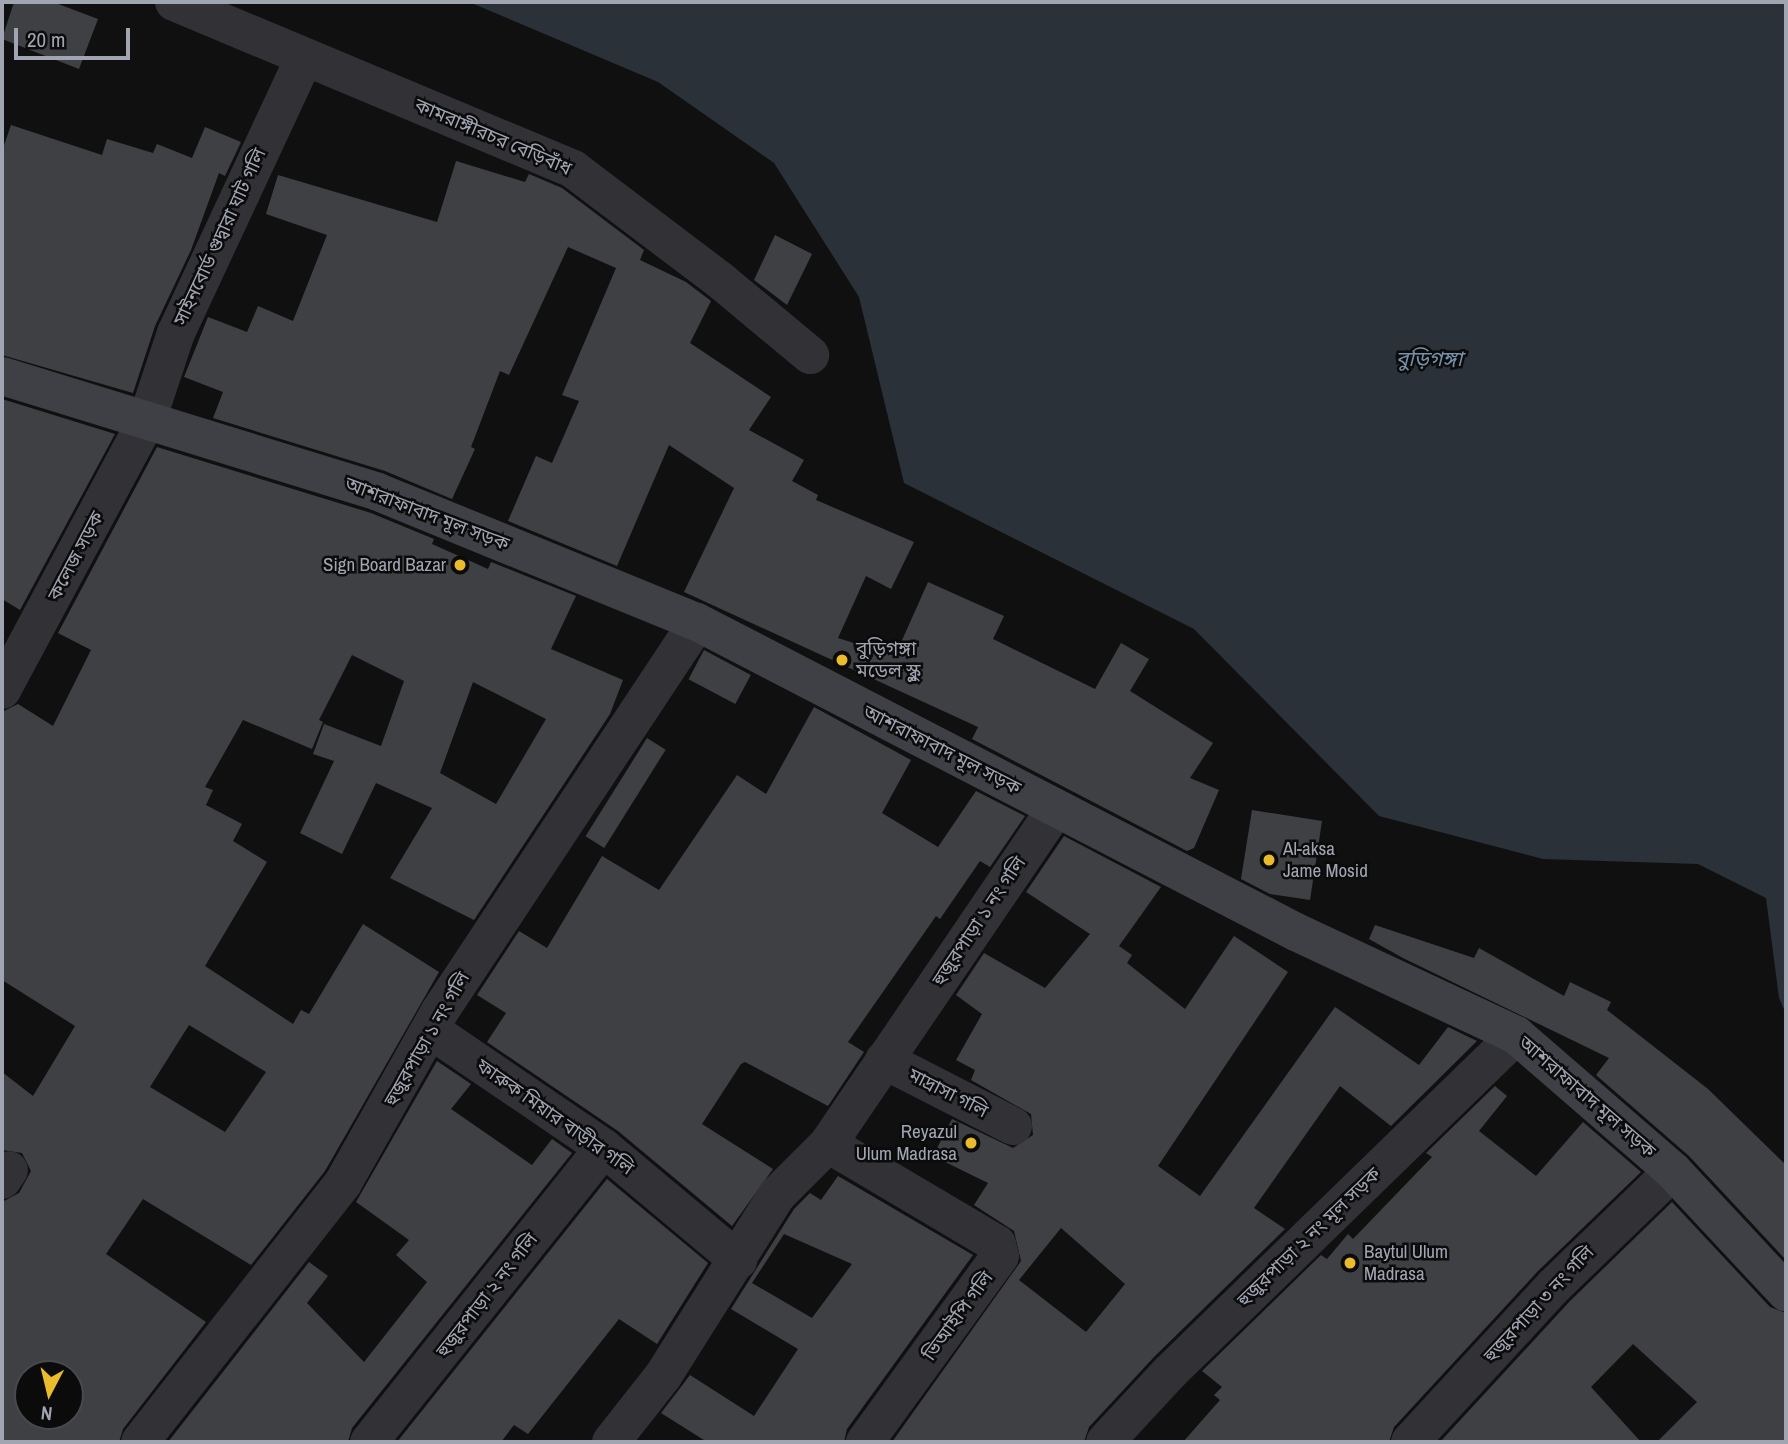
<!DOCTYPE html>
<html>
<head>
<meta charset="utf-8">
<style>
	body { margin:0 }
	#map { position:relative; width:1788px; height:1444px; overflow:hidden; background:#101011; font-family:"Archivo Narrow","Noto Sans Bengali",sans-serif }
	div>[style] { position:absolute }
	.water>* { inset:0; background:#2a3139 }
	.building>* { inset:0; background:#3f4044; transform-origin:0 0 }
	.street>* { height:38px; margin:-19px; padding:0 19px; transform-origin:19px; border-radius:19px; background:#313136 }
	.secondary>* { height:38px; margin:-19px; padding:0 19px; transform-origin:19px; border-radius:19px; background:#3f4046 }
	.dots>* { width:19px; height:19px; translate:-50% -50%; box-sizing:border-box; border:4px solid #0b0b0c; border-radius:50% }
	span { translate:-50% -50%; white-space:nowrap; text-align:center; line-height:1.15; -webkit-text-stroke:5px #0b0b0c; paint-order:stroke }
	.street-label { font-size:19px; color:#a1a5b2 }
	.poi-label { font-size:19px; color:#a1a5b2 }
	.right { translate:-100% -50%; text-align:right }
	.left { translate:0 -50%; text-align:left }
	.water-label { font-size:21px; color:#7990ac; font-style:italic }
	.frame { position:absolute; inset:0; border:4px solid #a1a5b2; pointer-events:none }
	.north { position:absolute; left:14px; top:1360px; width:70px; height:70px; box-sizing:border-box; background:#0b0b0c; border:2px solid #47494e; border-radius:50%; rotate:187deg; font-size:19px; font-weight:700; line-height:28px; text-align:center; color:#a1a5b2 }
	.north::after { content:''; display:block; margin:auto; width:24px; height:32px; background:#ebbb2e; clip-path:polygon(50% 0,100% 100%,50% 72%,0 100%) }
	.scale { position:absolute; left:14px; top:28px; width:116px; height:32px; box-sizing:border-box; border:4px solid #a1a5b2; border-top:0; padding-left:9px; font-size:21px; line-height:24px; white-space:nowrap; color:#a1a5b2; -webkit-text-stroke:5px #0b0b0c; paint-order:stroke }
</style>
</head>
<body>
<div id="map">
	<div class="water">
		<div style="clip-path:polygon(469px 2px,1786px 2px,1786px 1014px,1779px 998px,1766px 898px,1698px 864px,1543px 859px,1379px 816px,1194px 629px,904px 483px,859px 297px,774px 163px,658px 82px)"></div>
	</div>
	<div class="building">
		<div style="clip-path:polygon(14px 2px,53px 2px,98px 19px,79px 69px,2px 39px)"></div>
		<div style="clip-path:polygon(11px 125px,102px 155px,107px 139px,153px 153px,157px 144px,192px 158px,205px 127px,241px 142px,225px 176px,219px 173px,191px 250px,155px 326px,133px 393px,2px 355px,2px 151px)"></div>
		<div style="clip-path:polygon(456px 161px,525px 182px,529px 174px,562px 188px,644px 250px,640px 260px,686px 282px,711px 301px,690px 343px,771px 397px,749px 430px,804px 460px,792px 481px,818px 495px,816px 500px,914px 542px,891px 589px,866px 576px,838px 638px,895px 656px,928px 582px,1004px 616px,993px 639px,1095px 689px,1121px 643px,1149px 659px,1130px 691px,1213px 743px,1190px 778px,1219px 790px,1194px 848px,1187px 851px,972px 739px,978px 727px,684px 592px,734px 488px,669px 445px,617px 566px,508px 521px,536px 456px,552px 463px,579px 401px,562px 395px,616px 268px,568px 247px,509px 375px,500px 371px,471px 447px,475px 449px,452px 499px,385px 471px,213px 418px,223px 392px,184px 377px,208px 317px,247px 332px,258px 306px,293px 321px,327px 235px,266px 214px,278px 175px,437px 222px)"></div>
		<div style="clip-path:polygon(775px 235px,812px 254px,787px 305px,754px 280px)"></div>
		<div style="clip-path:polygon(2px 399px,115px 434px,20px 610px,2px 599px)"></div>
		<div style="clip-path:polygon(evenodd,157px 447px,371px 513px,434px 539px,432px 544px,488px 569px,491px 562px,576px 596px,551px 649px,623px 680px,610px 714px,474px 920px,390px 878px,432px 808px,376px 783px,342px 854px,300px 833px,334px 761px,313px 754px,324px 724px,381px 746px,404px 681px,352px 655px,319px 720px,323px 722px,312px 749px,243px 720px,205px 787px,213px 790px,206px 805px,242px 824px,233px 841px,267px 862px,205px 966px,293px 1024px,301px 1010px,309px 1014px,363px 924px,439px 972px,325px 1171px,251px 1265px,143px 1199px,106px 1254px,206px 1322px,123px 1429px,119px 1442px,2px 1442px,2px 1202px,19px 1193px,31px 1171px,22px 1153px,2px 1150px,2px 1072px,33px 1096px,75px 1026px,2px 980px,2px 712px,18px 704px,53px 726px,91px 650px,58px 633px,157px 447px,473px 682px,546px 719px,496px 804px,440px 773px,473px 682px,157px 447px,189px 1025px,266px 1072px,225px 1132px,150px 1087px,189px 1025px,157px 447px,28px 1374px,70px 1374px,70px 1416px,28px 1416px,28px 1374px)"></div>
		<div style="left:704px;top:650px;width:53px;height:33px;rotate:28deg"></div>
		<div style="clip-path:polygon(814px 707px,911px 760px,882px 813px,938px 847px,976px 791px,1025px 816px,990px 867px,980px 861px,940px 919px,936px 916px,848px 1042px,864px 1052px,828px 1106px,745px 1062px,741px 1064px,702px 1124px,773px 1169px,732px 1226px,618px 1131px,487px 1042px,506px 1013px,477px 995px,519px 931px,547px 948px,602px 856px,659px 890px,737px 775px,766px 794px)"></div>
		<div style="left:647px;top:738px;width:22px;height:116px;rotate:32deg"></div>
		<div style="clip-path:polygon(1252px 810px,1322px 821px,1310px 900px,1270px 894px,1241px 879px)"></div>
		<div style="clip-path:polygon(evenodd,1064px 836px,1161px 887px,1119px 946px,1132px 955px,1127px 963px,1185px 1009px,1234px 936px,1288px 972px,1158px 1166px,1200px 1196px,1335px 1007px,1419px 1065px,1448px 1027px,1477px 1041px,1391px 1126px,1340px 1086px,1254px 1208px,1285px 1229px,1154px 1357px,1089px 1427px,1084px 1442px,892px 1442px,1021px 1261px,1014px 1231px,974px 1205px,988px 1183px,933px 1156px,952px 1119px,1013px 1148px,1033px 1135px,1031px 1114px,971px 1080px,975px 1070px,956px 1060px,982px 1014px,956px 995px,984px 953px,1045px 988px,1090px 934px,1026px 892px,1064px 836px,1061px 1228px,1125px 1284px,1086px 1332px,1019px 1280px,1061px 1228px)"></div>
		<div style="clip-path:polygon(1375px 925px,1474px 958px,1479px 948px,1564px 996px,1570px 982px,1611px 1002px,1607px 1010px,1708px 1089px,1786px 1165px,1786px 1260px,1689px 1156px,1596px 1075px,1609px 1058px,1403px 958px,1369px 939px)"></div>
		<div style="clip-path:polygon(437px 1061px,471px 1084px,451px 1109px,532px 1165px,552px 1139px,572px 1153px,352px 1428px,348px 1442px,168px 1442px,309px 1262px,328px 1276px,307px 1303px,364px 1362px,427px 1282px,396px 1255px,409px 1240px,356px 1202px)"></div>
		<div style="clip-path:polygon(1495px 1086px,1507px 1096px,1479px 1131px,1536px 1176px,1583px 1122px,1641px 1172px,1538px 1271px,1394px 1427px,1389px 1442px,1183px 1442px,1220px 1400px,1214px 1395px,1222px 1387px,1202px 1371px,1321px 1255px,1327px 1259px,1348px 1234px,1353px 1239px,1432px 1157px,1426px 1153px)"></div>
		<div style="clip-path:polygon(evenodd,838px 1176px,973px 1255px,847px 1429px,844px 1442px,707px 1442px,661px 1413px,690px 1375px,754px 1416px,798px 1349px,731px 1309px,794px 1209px,810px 1193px,821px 1200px,838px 1176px,784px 1234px,852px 1264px,812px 1318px,752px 1283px,784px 1234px)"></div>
		<div style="clip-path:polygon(607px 1179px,708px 1263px,657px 1344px,619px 1319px,528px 1434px,514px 1425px,501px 1442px,397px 1442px)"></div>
		<div style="clip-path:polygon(1672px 1202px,1770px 1307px,1786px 1313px,1786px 1442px,1657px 1442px,1697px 1402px,1633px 1344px,1591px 1387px,1641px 1442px,1440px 1442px,1570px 1301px)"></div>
	</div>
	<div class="street">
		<div style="left:174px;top:2px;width:433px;rotate:22.7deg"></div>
		<div style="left:573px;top:169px;width:186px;rotate:37.1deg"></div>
		<div style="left:721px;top:281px;width:116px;rotate:39.7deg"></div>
		<div style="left:2px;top:690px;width:306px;rotate:-61.8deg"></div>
		<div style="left:147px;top:420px;width:92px;rotate:-71.6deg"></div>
		<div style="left:176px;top:333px;width:302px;rotate:-65deg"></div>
		<div style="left:432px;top:1031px;width:208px;rotate:34.2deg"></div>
		<div style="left:604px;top:1148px;width:175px;rotate:39.9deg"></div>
		<div style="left:884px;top:1060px;width:145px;rotate:27.1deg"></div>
		<div style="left:828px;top:1144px;width:196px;rotate:30.6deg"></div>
		<div style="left:997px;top:1244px;width:12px;rotate:76deg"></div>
		<div style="left:1000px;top:1256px;width:230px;rotate:126deg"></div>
		<div style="left:2px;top:1180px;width:12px;rotate:-55deg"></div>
		<div style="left:140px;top:1442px;width:329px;rotate:-51.9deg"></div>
		<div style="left:343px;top:1183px;width:197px;rotate:-60.6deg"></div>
		<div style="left:440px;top:1011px;width:466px;rotate:-56.5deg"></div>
		<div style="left:369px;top:1442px;width:376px;rotate:-51.4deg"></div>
		<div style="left:611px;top:1442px;width:84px;rotate:-51.8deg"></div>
		<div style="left:663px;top:1376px;width:214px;rotate:-57.8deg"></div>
		<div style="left:777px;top:1195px;width:72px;rotate:-45deg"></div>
		<div style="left:828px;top:1144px;width:405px;rotate:-55.8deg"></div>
		<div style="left:1105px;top:1442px;width:96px;rotate:-47.1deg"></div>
		<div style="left:1170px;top:1372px;width:483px;rotate:-44.2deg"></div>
		<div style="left:1410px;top:1442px;width:212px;rotate:-47.3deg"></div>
		<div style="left:1554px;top:1286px;width:165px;rotate:-44deg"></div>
	</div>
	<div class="secondary">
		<div style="left:2px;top:376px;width:393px;rotate:17.1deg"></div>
		<div style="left:378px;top:492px;width:344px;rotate:22.2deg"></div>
		<div style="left:697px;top:622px;width:674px;rotate:27.36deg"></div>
		<div style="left:1296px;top:932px;width:243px;rotate:25.1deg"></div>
		<div style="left:1516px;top:1035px;width:208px;rotate:40.9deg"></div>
		<div style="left:1673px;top:1171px;width:166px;rotate:47deg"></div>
	</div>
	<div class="dots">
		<div style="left:460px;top:565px;background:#ebbb2e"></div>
		<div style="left:842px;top:660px;background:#ebbb2e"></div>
		<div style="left:1269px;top:860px;background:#ebbb2e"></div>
		<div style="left:971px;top:1143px;background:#ebbb2e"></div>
		<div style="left:1350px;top:1263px;background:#ebbb2e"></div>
	</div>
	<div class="street-label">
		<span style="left:493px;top:137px;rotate:23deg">কামরাঙ্গীরচর বেড়িবাঁধ</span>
		<span style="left:220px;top:237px;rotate:-65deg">সাইনবোর্ড গুদ্বারা ঘাট গলি</span>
		<span style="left:427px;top:514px;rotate:21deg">আশরাফাবাদ মূল সড়ক</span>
		<span style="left:76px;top:556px;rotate:-62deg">কলেজ সড়ক</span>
		<span style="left:942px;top:750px;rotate:27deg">আশরাফাবাদ মূল সড়ক</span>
		<span style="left:979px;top:921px;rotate:-56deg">হুজুরপাড়া ১ নং গলি</span>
		<span style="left:427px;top:1039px;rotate:-60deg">হুজুরপাড়া ১ নং গলি</span>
		<span style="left:948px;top:1093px;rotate:27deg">মাদ্রাসা গলি</span>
		<span style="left:1587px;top:1097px;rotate:41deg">আশরাফাবাদ মূল সড়ক</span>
		<span style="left:555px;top:1117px;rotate:35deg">ফারুক মিয়ার বাড়ীর গলি</span>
		<span style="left:1309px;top:1237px;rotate:-44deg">হুজুরপাড়া ২ নং মূল সড়ক</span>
		<span style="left:487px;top:1295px;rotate:-52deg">হুজুরপাড়া ২ নং গলি</span>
		<span style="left:1539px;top:1304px;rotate:-47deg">হুজুরপাড়া ৩ নং গলি</span>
		<span style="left:958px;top:1316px;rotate:-54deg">ভিআইপি গলি</span>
	</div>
	<div class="poi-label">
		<span class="right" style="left:446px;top:565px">Sign Board Bazar</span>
		<span class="left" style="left:856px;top:660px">বুড়িগঙ্গা<br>মডেল স্কুল</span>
		<span class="left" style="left:1283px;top:860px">Al-aksa<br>Jame Mosid</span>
		<span class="right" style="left:957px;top:1143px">Reyazul<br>Ulum Madrasa</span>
		<span class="left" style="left:1364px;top:1263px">Baytul Ulum<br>Madrasa</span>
	</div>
	<div class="water-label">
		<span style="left:1429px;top:359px">বুড়িগঙ্গা</span>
	</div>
	<div class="frame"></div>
	<div class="north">N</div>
	<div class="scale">20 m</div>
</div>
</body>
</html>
